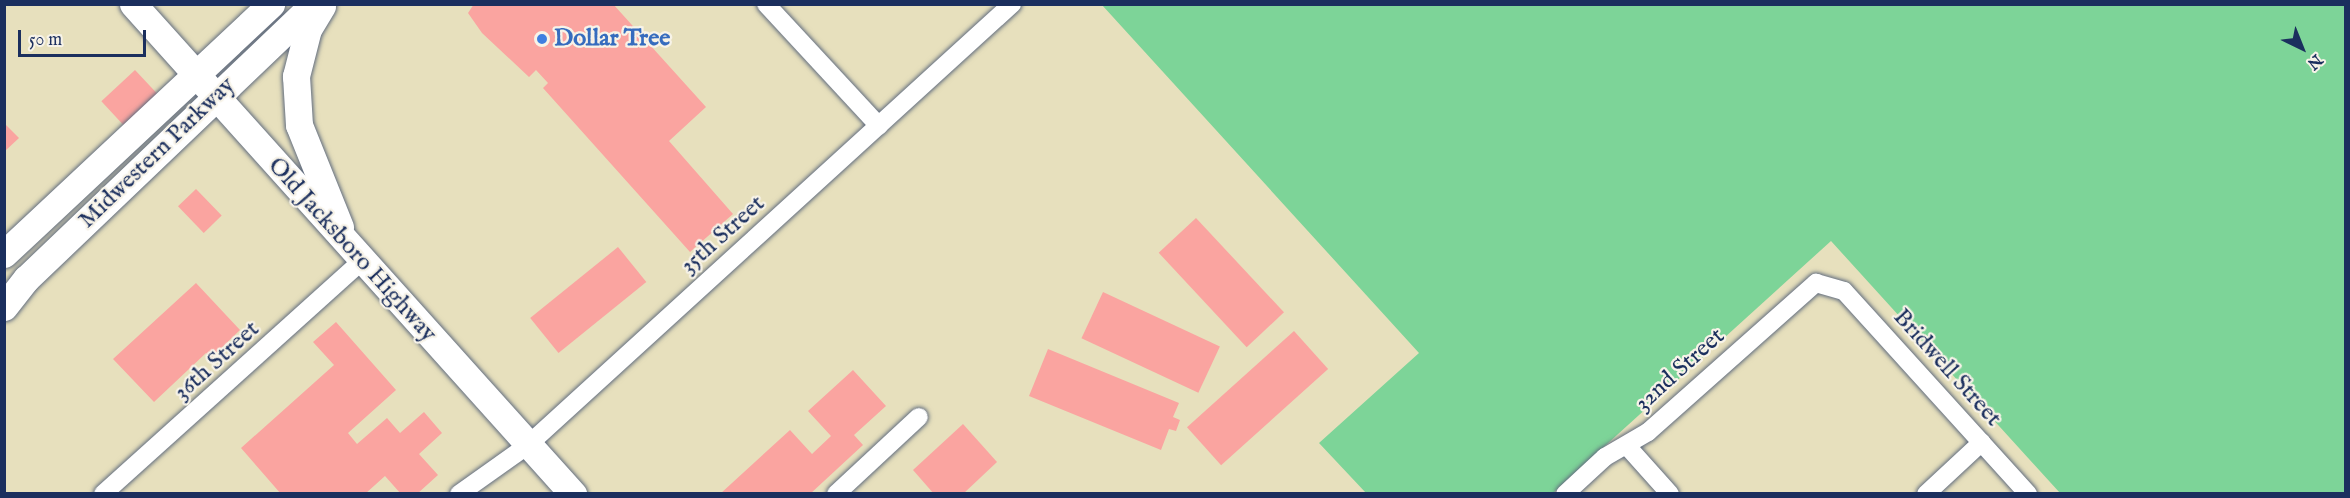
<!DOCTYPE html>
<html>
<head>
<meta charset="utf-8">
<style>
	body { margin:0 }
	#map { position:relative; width:2350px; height:498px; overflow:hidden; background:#e7e0bd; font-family:"IM FELL English",serif }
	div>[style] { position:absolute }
	.green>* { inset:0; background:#7dd498 }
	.building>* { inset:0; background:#faa4a0; transform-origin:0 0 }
	.roads { filter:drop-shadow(0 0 2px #626d7f) drop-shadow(0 0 2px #626d7f) }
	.street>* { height:18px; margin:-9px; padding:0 9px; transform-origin:9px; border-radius:9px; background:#fff }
	.secondary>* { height:27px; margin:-13.5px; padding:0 13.5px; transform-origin:13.5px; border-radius:13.5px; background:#fff }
	.dots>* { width:16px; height:16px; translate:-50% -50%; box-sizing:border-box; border:3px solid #f7f3e8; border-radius:50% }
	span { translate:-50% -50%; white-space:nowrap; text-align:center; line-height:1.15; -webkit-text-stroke:4.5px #f7f3e8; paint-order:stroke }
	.shop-label { font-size:24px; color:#366cbe; font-weight:700 }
	.left { translate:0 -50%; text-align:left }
	.street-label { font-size:24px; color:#1b2f5e }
	.frame { position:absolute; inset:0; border:6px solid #1b2f5e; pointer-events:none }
	.north { position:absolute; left:2272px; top:18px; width:60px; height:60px; -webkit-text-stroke:4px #f7f3e8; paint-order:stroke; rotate:137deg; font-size:16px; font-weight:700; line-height:24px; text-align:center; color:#1b2f5e }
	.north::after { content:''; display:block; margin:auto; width:21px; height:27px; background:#1b2f5e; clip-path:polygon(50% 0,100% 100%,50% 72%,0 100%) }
	.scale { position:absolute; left:18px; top:30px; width:128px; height:27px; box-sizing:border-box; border:3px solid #1b2f5e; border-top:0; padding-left:8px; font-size:18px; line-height:21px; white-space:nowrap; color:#1b2f5e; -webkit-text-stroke:4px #f7f3e8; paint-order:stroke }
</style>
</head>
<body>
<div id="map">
	<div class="green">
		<div style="clip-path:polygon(1102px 5px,2345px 5px,2345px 493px,2060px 493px,1831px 241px,1553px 493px,1366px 493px,1319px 443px,1419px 353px)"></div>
	</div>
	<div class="building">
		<div style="clip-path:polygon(474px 4px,613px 4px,706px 107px,669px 141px,733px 214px,690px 252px,543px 88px,548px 83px,536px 70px,529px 77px,482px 33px,468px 13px)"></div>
		<div style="left:135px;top:70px;width:34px;height:46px;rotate:47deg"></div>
		<div style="clip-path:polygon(4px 123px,19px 138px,4px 152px)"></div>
		<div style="left:196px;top:189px;width:37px;height:25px;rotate:46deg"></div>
		<div style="left:1196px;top:218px;width:129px;height:51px;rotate:47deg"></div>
		<div style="left:618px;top:247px;width:45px;height:113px;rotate:51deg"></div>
		<div style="clip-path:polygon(196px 283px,240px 330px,211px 358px,206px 353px,154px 402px,113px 359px)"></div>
		<div style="left:1103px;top:292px;width:129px;height:51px;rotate:25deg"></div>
		<div style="clip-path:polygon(336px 322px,396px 390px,348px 433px,357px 444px,387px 418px,400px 433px,424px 412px,442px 433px,419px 454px,438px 475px,417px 494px,401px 494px,385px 476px,365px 494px,281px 494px,241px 448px,334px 365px,313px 342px)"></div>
		<div style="left:1294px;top:331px;width:51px;height:144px;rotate:48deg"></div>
		<div style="clip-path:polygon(1048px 349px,1179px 403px,1173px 417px,1180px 420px,1176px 431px,1169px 429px,1161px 450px,1029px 396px)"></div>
		<div style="clip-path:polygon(853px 370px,886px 406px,854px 435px,863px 445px,810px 494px,720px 494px,790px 430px,812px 454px,831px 436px,808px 411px)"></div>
		<div style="clip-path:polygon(963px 424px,997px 462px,963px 494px,934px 494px,913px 470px)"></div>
	</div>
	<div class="roads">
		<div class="street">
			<div style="left:766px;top:4px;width:166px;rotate:47.2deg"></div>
			<div style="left:1627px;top:446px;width:64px;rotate:48.1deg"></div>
			<div style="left:103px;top:494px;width:347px;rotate:-42deg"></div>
			<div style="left:459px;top:494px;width:85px;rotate:-35.4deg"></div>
			<div style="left:528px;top:445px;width:655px;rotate:-42.34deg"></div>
			<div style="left:836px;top:494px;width:113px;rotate:-42.9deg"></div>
			<div style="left:1565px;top:494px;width:54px;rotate:-42.8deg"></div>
			<div style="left:1605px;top:457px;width:50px;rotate:-30.2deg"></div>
			<div style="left:1648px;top:432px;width:225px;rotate:-41.6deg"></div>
			<div style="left:1816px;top:283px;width:29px;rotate:16deg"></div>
			<div style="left:1844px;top:291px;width:274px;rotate:47.8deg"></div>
			<div style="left:1926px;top:494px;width:76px;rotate:-42.9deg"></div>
		</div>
		<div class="secondary">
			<div style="left:133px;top:4px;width:659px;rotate:48.08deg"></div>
			<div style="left:322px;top:6px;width:27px;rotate:121deg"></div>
			<div style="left:308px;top:29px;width:49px;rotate:104.3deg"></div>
			<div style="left:296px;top:76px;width:49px;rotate:86.5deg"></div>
			<div style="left:299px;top:125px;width:110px;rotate:68.1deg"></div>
			<div style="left:4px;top:254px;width:366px;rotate:-43.1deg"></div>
			<div style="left:4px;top:307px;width:36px;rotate:-52deg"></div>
			<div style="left:26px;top:279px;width:398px;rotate:-43.7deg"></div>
		</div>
	</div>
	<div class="dots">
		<div style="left:542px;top:39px;background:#3f7fe0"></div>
	</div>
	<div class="shop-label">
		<span class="left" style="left:554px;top:39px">Dollar Tree</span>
	</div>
	<div class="street-label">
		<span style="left:157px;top:153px;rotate:-44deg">Midwestern Parkway</span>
		<span style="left:723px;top:235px;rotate:-42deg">35th Street</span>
		<span style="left:352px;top:250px;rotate:48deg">Old Jacksboro Highway</span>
		<span style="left:217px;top:361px;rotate:-42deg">36th Street</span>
		<span style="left:1947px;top:368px;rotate:48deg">Bridwell Street</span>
		<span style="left:1680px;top:370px;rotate:-42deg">32nd Street</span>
	</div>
	<div class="frame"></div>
	<div class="north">N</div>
	<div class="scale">50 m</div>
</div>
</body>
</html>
